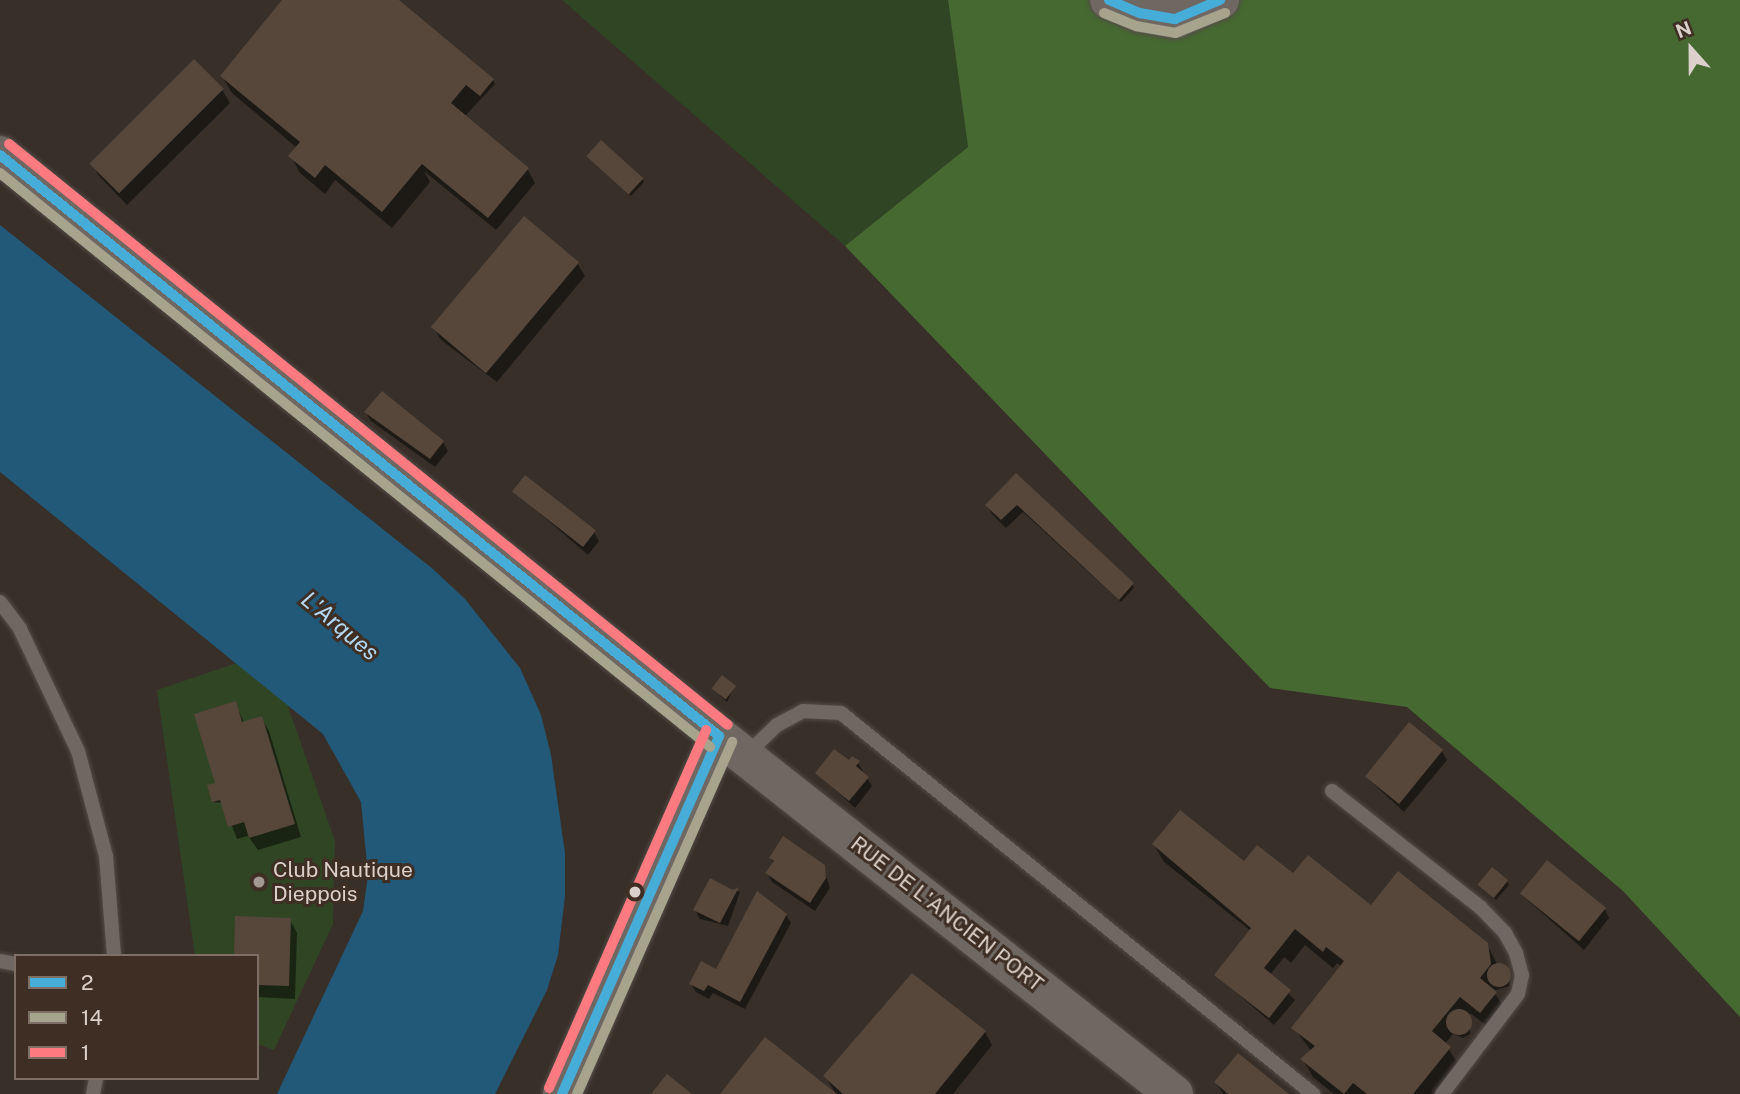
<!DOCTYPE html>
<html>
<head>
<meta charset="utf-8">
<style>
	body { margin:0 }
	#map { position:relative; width:1740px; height:1094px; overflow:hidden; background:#382f29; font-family:"Public Sans",sans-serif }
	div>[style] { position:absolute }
	.green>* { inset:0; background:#304524 }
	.forest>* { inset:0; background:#456931 }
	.water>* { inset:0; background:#225878 }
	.shadow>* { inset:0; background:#0007 }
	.building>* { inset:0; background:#56473a; transform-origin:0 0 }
	.round { border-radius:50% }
	.roads { filter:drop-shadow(0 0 2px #544c47) drop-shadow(0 0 2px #544c47) }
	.lane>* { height:14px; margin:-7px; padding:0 7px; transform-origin:7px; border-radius:7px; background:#6f6762 }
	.secondary>* { height:38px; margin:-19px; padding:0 19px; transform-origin:19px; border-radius:19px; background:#6f6762 }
	.bus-1>* { height:10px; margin:-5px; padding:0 5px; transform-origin:5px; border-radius:5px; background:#46add8 }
	.bus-2>* { height:10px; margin:-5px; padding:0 5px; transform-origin:5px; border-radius:5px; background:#a6a48c }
	.bus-3>* { height:10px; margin:-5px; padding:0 5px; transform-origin:5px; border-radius:5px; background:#fe7a81 }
	.dots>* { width:19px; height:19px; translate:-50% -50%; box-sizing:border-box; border:4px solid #3e2e23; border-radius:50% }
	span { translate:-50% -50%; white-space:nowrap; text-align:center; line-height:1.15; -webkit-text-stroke:6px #3e2e23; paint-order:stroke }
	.poi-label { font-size:21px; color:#dcd1ca }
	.left { translate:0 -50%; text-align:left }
	.street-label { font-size:21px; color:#dcd1ca }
	.water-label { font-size:23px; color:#b3d8f3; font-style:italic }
	.legend { position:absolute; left:14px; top:954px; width:245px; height:126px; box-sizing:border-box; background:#3e2e23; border:2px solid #7d6f66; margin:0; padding:9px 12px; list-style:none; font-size:21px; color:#dcd1ca }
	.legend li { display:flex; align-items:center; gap:14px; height:35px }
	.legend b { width:35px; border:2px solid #7d6f66 }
	.north { position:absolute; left:1656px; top:14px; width:70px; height:70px; -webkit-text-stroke:5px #3e2e23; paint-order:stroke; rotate:339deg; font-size:19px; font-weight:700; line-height:28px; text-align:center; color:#dcd1ca }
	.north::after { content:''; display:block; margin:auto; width:24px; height:32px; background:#dcd1ca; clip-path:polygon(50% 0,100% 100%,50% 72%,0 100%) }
</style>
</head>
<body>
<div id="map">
	<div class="green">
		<div style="clip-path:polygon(562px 0,948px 0,968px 147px,845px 246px)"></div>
		<div style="clip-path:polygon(269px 652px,335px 841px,333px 924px,274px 1050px,257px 1044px,257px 956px,195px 956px,157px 690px)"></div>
	</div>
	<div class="forest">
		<div style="clip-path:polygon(948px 0,1740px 0,1740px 1017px,1623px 891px,1407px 707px,1270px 688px,845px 246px,968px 147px)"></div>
	</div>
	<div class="water">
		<div style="clip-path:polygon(0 225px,433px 569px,465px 599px,520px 668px,541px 715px,551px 755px,565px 853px,565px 896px,558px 955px,547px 990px,495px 1094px,277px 1094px,363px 911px,368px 875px,361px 802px,323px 734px,0 472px)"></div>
	</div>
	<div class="shadow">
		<div style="clip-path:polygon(285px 0,396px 0,493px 80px,495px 84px,464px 117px,528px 170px,535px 183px,496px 230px,424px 171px,430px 182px,392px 228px,335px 180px,325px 194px,300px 173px,291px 156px,297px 148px,232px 93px,222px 76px)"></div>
		<div style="clip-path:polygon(222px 90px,230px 103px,127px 205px,99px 176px,91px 163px)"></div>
		<div style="clip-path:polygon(591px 159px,642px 179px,644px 182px,631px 196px)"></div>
		<div style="clip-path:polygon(577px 263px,585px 276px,497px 382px,441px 340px,433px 327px)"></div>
		<div style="clip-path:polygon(382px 393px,443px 442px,448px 451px,435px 467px,371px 421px,366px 413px)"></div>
		<div style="clip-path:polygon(1016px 475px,1132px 584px,1134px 588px,1121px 602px,1023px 512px,1006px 528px,992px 514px,987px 505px)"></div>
		<div style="clip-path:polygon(514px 491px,594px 532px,599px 541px,588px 555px)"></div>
		<div style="clip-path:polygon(734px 687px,727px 702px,713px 689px)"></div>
		<div style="clip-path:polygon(235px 703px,244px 723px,261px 718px,269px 731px,301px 837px,258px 850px,248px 836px,237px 839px,223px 803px,214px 802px,209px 787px,217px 784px)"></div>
		<div style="clip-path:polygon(1442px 751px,1447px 760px,1404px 812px,1366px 777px)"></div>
		<div style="clip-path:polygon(858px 763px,872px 786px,855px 808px,817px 773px)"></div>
		<div style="clip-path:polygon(1154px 845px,1293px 876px,1371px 907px,1487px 944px,1497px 964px,1508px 971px,1510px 986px,1493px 991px,1506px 1010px,1491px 1029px,1470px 1013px,1470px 1034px,1463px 1038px,1453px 1034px,1445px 1044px,1459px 1065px,1436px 1094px,1334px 1094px,1313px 1077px,1303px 1060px,1312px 1052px,1294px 1028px,1342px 967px,1337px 963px,1333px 968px,1305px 945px,1291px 963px,1284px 957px,1270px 975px,1295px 1000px,1274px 1025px,1216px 975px,1251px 931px,1164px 862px)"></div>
		<div style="clip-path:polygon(771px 858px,823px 866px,830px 888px,815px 911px,772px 882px,767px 873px,774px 864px)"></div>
		<div style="clip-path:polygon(1507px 881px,1509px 885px,1496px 900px,1481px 885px)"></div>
		<div style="clip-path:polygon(728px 889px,740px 892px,728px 926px,700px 919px,695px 910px)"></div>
		<div style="clip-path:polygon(1521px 894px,1605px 910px,1609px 918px,1584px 950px)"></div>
		<div style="clip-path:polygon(786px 915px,791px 923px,745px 1009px,713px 993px,709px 999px,696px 992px,691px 984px,717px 971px)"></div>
		<div style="clip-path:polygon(290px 920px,297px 933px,295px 999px,257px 997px,257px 956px)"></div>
		<div style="clip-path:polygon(985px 1032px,992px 1045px,953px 1094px,836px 1094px,825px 1076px)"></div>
		<div style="clip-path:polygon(1216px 1082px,1286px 1094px,1223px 1094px)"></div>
	</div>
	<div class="building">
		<div style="clip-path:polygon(282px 0,399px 0,494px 79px,480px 96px,466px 85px,451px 103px,529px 168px,488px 218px,422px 164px,382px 212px,325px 165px,315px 178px,288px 156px,300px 142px,220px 76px)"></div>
		<div style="left:194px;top:59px;width:42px;height:148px;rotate:45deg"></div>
		<div style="left:601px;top:140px;width:57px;height:22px;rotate:42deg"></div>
		<div style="left:524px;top:216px;width:72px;height:145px;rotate:40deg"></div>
		<div style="clip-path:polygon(382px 391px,444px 441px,430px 459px,364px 412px)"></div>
		<div style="clip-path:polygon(1016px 473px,1134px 583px,1119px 600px,1017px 505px,1001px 520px,985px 505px)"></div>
		<div style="left:525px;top:475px;width:90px;height:21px;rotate:38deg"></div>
		<div style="left:722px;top:675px;width:18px;height:17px;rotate:38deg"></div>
		<div style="clip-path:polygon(236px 701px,242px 722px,262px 716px,295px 824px,249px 838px,244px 822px,228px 827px,220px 800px,212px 802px,207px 785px,215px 783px,194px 714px)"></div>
		<div style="left:1409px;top:722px;width:44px;height:70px;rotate:39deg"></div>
		<div style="clip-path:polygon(834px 749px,849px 760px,852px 756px,860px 761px,856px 766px,869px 777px,849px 801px,815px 773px)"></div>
		<div style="clip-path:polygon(1180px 810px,1244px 861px,1257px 845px,1293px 873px,1308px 855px,1371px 905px,1398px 871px,1488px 943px,1491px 964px,1480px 978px,1497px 992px,1480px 1013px,1460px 997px,1432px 1031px,1451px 1047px,1413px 1094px,1367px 1094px,1353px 1083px,1344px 1094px,1300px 1059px,1315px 1046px,1291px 1028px,1344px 961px,1326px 947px,1323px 952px,1295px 929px,1264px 968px,1291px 990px,1269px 1018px,1214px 975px,1251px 928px,1152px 844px)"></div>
		<div style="clip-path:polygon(783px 836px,825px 865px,826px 878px,810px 903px,765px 873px,774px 861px,769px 858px)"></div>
		<div style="left:1547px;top:860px;width:76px;height:43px;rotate:39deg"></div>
		<div style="left:1492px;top:867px;width:21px;height:23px;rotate:39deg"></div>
		<div style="clip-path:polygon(710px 878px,733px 890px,739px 887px,720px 923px,693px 910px)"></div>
		<div style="clip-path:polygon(757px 891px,787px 914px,740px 1002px,708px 985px,704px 991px,689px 984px,701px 961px,716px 969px)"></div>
		<div style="clip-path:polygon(235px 916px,291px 918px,289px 986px,257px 985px,257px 956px,234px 956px)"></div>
		<div class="round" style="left:1487px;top:963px;width:24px;height:24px"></div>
		<div style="clip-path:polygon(912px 973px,986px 1031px,935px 1094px,843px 1094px,823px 1076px)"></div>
		<div class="round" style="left:1446px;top:1009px;width:26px;height:26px"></div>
		<div style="clip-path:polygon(765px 1037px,837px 1094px,720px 1094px)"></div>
		<div style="clip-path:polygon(1238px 1053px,1289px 1094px,1228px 1094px,1214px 1082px)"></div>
		<div style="clip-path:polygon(667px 1074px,692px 1094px,651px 1094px)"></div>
	</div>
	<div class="roads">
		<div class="lane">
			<div style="left:0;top:602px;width:34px;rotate:53deg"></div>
			<div style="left:20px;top:629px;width:135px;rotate:64.6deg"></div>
			<div style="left:78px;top:751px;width:109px;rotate:75.1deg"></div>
			<div style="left:106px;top:856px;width:100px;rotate:85.4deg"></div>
			<div style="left:747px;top:754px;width:42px;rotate:-44deg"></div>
			<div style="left:777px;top:725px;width:30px;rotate:-28deg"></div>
			<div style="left:803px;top:711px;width:38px;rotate:3deg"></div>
			<div style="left:841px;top:713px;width:607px;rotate:38.91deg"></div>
			<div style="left:1332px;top:791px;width:189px;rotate:38.1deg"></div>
			<div style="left:1481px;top:908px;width:35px;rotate:46deg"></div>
			<div style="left:1505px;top:933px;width:23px;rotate:61deg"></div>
			<div style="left:1516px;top:953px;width:23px;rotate:75deg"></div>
			<div style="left:1522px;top:975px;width:19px;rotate:102deg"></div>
			<div style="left:1518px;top:994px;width:126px;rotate:127.2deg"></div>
			<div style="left:0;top:961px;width:16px;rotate:11deg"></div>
			<div style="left:93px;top:1094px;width:16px;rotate:-79deg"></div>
		</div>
		<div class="secondary">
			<div style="left:1109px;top:0;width:34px;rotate:23deg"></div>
			<div style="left:1140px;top:13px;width:36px;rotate:10deg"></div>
			<div style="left:1175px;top:19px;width:49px;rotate:-22.9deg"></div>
			<div style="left:0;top:155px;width:924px;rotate:38.94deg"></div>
			<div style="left:719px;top:736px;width:579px;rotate:38.2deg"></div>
			<div style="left:562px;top:1094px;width:391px;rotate:-66.3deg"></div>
		</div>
	</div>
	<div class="bus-1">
		<div style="left:1109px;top:0;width:34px;rotate:23deg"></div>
		<div style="left:1140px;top:13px;width:36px;rotate:10deg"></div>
		<div style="left:1175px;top:19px;width:49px;rotate:-22.9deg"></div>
		<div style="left:0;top:155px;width:924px;rotate:38.94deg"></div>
		<div style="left:562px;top:1094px;width:391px;rotate:-66.3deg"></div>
	</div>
	<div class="bus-2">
		<div style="left:1104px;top:13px;width:35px;rotate:22deg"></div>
		<div style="left:1136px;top:26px;width:40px;rotate:10deg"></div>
		<div style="left:1175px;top:33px;width:54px;rotate:-21.8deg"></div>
		<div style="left:0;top:173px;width:913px;rotate:38.95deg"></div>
		<div style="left:577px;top:1094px;width:385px;rotate:-66.2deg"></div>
	</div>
	<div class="bus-3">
		<div style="left:9px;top:144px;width:924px;rotate:38.94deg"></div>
		<div style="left:549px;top:1088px;width:391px;rotate:-66.3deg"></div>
	</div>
	<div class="dots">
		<div style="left:259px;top:882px;background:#a39892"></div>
		<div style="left:635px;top:892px;background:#dcd1ca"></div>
	</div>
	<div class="poi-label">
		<span class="left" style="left:273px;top:882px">Club Nautique<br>Dieppois</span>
	</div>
	<div class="street-label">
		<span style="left:947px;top:914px;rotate:38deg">RUE DE L'ANCIEN PORT</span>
	</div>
	<div class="water-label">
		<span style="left:340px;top:626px;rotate:40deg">L'Arques</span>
	</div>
	<ul class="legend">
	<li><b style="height:9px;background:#46add8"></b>2</li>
	<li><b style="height:9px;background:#a6a48c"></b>14</li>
	<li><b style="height:9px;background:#fe7a81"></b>1</li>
	</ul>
	<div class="north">N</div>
</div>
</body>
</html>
